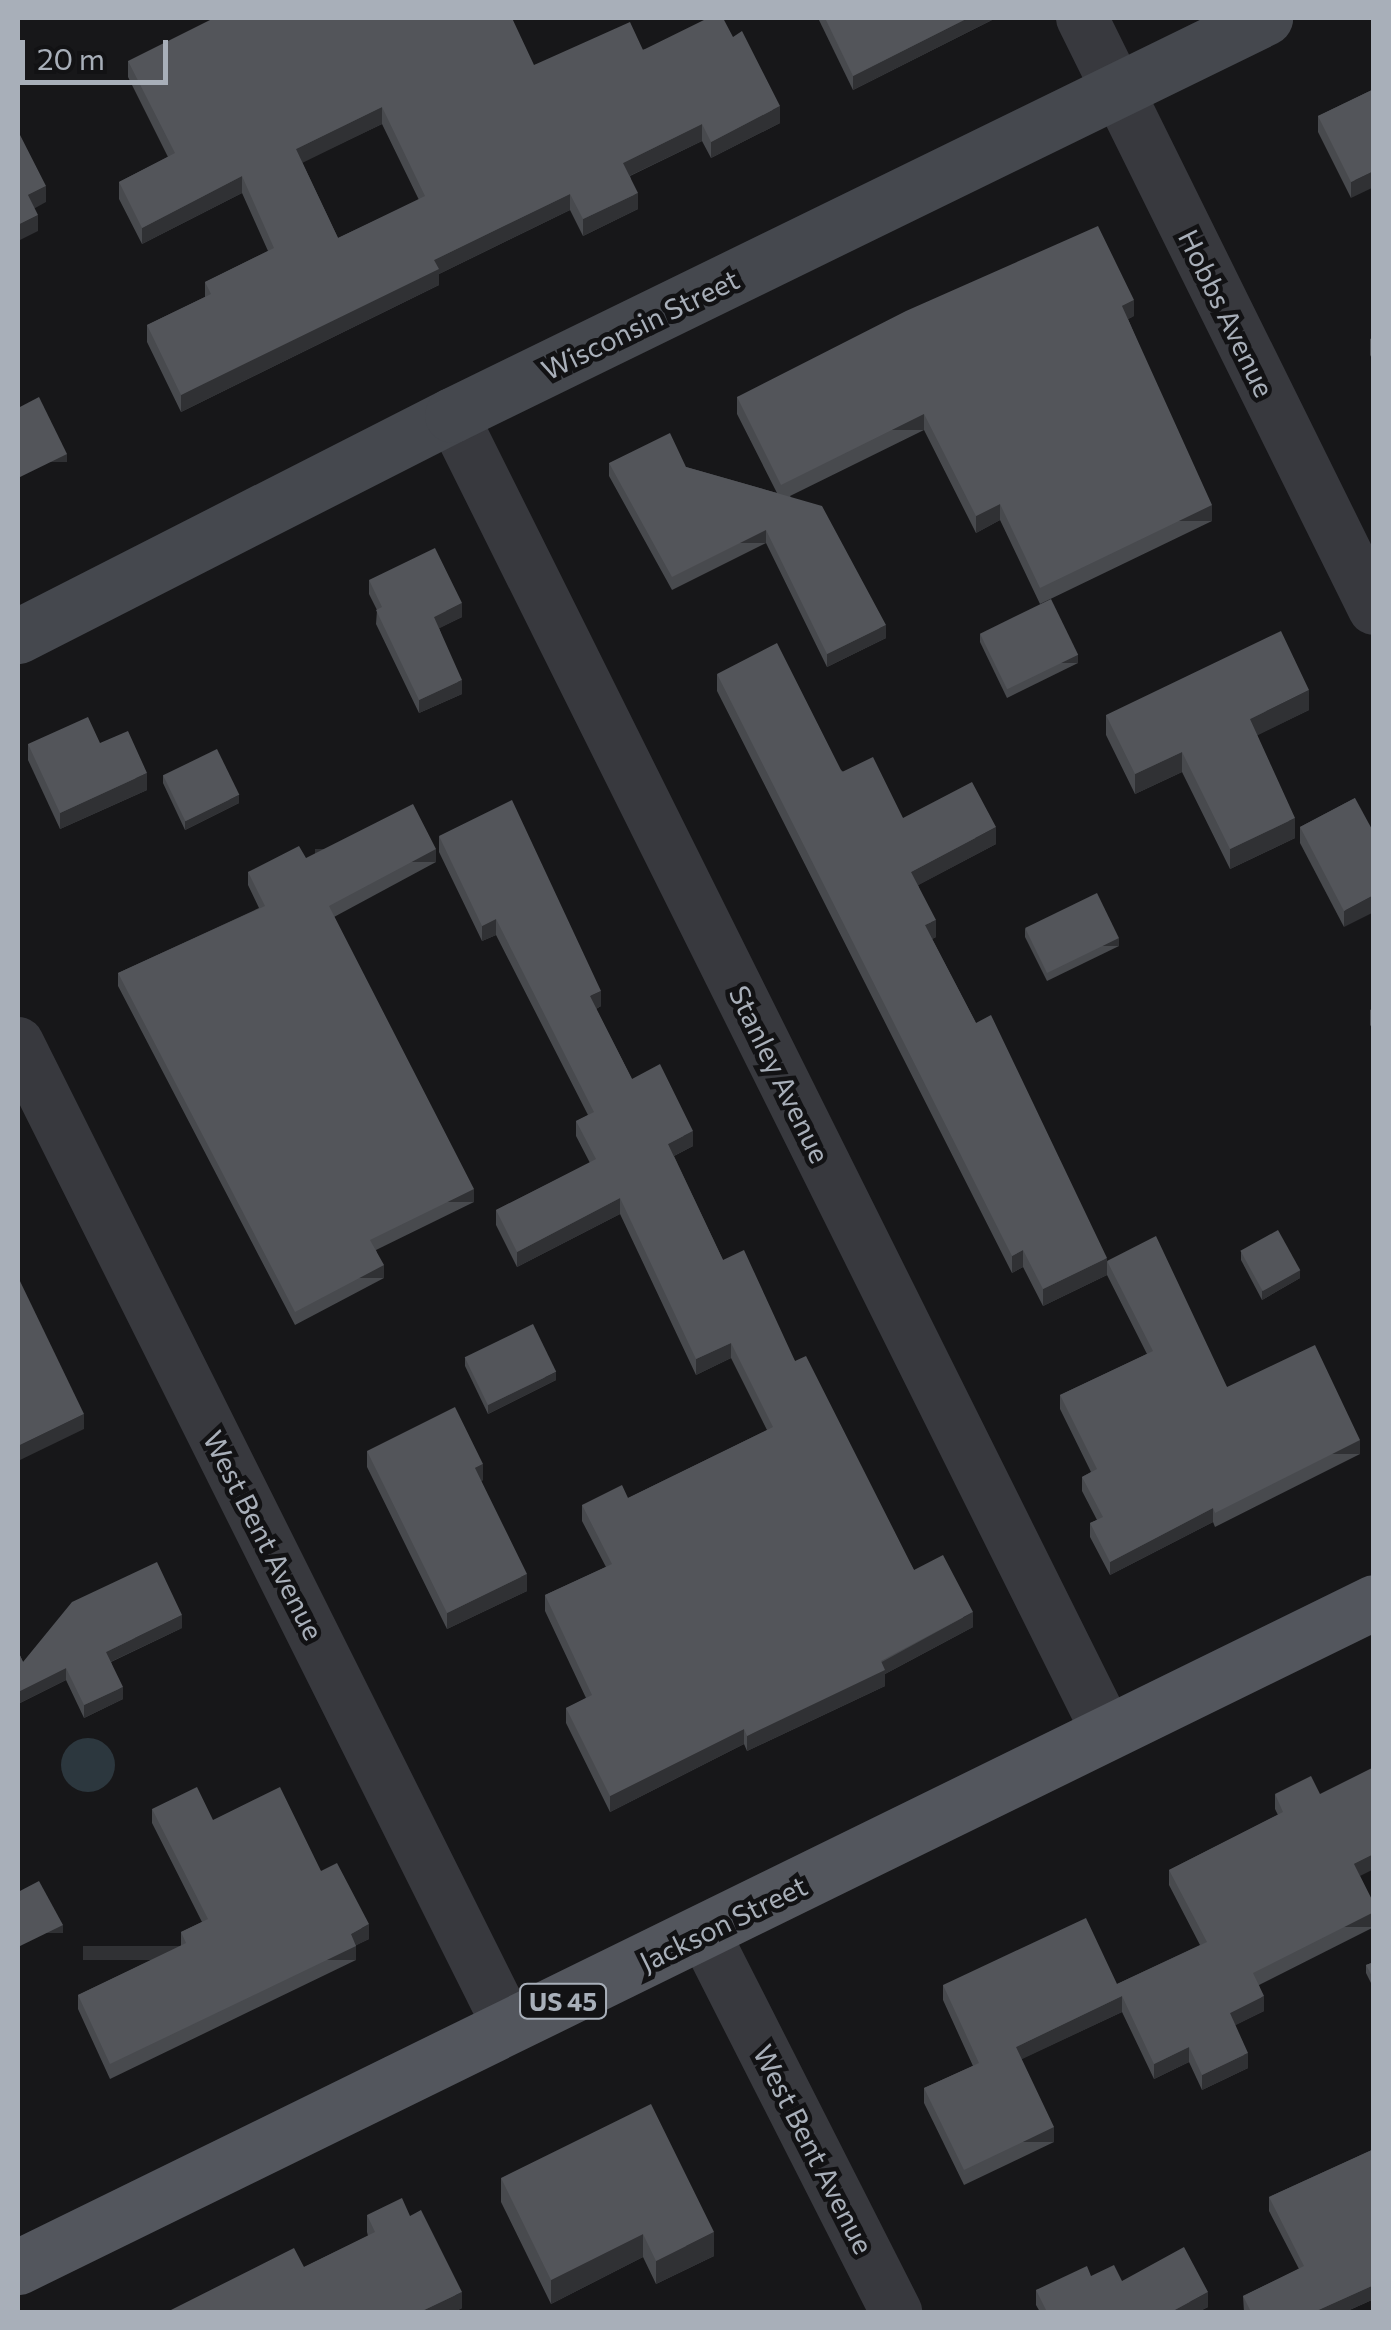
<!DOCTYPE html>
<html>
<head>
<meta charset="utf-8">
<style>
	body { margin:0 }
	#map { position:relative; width:1391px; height:2330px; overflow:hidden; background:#171719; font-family:Commissioner,sans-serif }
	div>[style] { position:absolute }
	.water>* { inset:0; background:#2c373e }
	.round { border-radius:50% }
	.street>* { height:52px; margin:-26px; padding:0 26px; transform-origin:26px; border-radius:26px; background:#38393e }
	.secondary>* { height:55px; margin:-27.5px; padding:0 27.5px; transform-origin:27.5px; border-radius:27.5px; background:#45484e }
	.primary>* { height:55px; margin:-27.5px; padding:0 27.5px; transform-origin:27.5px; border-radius:27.5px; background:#53565d }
	.wall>* { inset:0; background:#484a4e }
	.shaded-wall>* { inset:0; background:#303134; transform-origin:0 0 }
	.building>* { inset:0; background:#53555a; transform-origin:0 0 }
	span { translate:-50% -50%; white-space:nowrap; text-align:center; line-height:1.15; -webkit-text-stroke:9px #121214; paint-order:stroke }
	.shield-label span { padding:2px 8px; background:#121214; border:2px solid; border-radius:8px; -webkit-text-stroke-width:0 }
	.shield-label { font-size:25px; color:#a8afb9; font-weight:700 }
	.street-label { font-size:28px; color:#a8afb9 }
	.frame { position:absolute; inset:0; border:20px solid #a8afb9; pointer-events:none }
	.scale { position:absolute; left:20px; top:40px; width:148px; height:45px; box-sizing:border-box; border:5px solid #a8afb9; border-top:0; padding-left:12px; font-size:30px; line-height:35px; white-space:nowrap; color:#a8afb9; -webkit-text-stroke:8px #121214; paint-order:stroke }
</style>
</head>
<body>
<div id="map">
	<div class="water">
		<div class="round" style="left:61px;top:1738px;width:54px;height:54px"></div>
	</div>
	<div class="street">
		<div style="left:1082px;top:18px;width:659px;rotate:63.71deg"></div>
		<div style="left:452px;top:415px;width:1472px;rotate:63.54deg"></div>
		<div style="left:18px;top:1043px;width:1100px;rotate:63.48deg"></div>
		<div style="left:704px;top:1933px;width:425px;rotate:63.1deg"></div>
	</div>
	<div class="secondary">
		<div style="left:18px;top:636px;width:487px;rotate:-27deg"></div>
		<div style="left:452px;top:415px;width:905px;rotate:-26.03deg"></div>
	</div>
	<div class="primary">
		<div style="left:18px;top:2267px;width:1510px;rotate:-26.12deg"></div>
	</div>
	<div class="wall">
		<div style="clip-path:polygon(818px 18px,994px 18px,994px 19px,853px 90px)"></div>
		<div style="clip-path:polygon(evenodd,733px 37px,780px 123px,711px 158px,702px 141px,630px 176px,638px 209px,583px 236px,570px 210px,439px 274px,439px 285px,181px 412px,147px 342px,147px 325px,205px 297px,205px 282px,268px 251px,242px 193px,142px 244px,119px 199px,119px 182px,168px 157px,128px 77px,128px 61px,534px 65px,733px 37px,382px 124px,419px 200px,338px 238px,302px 162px,382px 124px)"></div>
		<div style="clip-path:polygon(1374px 89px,1351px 198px,1318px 132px,1318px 116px)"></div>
		<div style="clip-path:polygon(1134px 316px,1128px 319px,1212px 521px,1040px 604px,1000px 520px,976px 533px,924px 430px,790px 496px,886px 638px,827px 667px,766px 543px,672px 590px,609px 476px,609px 463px,686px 467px,777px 493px,737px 414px,737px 397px)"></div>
		<div style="clip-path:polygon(1374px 337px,1374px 362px,1370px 355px,1370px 339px)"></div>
		<div style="clip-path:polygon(369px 580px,462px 617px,439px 628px,462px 694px,419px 713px,376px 624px,377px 610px,369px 594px)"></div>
		<div style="clip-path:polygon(980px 634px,1078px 663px,1007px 698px,980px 642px)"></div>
		<div style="clip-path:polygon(717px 674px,903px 818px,996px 844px,918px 885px,936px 937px,932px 939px,976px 1023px,1107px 1261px,1227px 1387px,1360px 1454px,1215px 1527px,1213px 1522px,1110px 1575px,1090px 1537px,1090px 1523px,1097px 1520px,1082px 1491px,1082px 1477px,1091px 1472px,1060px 1409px,1060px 1395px,1147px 1354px,1107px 1275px,1043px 1306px,1023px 1267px,1012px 1273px,717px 691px)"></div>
		<div style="clip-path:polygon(1309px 710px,1257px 735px,1295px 838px,1230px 869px,1182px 772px,1135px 794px,1106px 735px,1106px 715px)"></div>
		<div style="clip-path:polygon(100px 743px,147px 790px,60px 829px,28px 760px,28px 744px)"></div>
		<div style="clip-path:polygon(163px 775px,239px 803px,185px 830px,163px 783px)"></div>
		<div style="clip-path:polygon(1355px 798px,1344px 927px,1300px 843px,1300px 827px)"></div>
		<div style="clip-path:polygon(439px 836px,601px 1006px,596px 1009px,632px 1079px,693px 1146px,674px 1156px,723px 1260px,795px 1361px,914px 1570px,973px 1627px,885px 1674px,885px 1686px,747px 1751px,744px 1744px,610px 1812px,566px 1723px,566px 1708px,586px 1698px,545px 1611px,545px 1595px,606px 1567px,582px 1521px,582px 1505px,628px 1498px,767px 1430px,731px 1358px,696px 1375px,620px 1214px,517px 1267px,496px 1225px,496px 1210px,590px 1163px,576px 1136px,576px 1121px,588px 1115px,496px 935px,482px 941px,439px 852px)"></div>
		<div style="clip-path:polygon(306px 858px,436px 862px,334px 917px,474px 1202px,376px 1250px,384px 1278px,295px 1325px,118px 986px,118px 973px,259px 908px,248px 885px,248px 872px)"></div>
		<div style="clip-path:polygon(1025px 929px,1119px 946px,1047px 981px,1025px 937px)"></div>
		<div style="clip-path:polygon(1374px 1008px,1374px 1031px,1370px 1025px,1370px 1010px)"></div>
		<div style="clip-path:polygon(1374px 1057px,1374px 1080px,1371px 1074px,1371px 1058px)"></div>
		<div style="clip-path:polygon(1241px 1252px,1300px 1278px,1262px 1300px,1241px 1260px)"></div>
		<div style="clip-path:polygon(465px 1358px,556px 1380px,488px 1414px,465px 1366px)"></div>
		<div style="clip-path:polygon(367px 1451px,483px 1480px,481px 1481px,527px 1591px,447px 1629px,367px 1467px)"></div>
		<div style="clip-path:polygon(182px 1628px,111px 1662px,123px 1699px,84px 1718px,66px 1680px,18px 1704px,18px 1651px,23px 1662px)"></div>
		<div style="clip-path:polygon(1275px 1794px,1360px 1876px,1374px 1904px,1374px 1927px,1259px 1985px,1264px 2011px,1235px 2025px,1248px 2068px,1202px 2090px,1189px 2062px,1154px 2079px,1122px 2012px,1021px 2059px,1054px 2142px,964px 2185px,924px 2103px,924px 2088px,973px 2066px,943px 2000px,943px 1985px,1117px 1984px,1200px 1945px,1169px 1885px,1169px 1870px,1278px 1815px,1275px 1809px)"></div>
		<div style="clip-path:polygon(152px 1809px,213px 1820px,321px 1871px,369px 1939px,356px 1945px,356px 1960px,110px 2079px,78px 2009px,78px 1995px,181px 1946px,181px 1932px,202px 1922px,152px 1823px)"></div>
		<div style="clip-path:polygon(1374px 1962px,1374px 1989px,1366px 1973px,1366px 1965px)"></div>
		<div style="clip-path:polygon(1374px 2149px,1374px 2299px,1345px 2312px,1244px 2312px,1243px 2296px,1299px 2269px,1269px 2211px,1269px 2197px)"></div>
		<div style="clip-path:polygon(501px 2178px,714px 2256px,656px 2284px,643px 2257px,551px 2304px,501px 2202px)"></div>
		<div style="clip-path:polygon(367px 2215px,410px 2216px,462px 2308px,454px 2312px,167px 2312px,304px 2267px,368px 2236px,367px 2232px)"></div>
		<div style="clip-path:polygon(1091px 2276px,1122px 2281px,1208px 2307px,1198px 2312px,1040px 2312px,1036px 2305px,1036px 2290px)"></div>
	</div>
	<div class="shaded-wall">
		<div style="clip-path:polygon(968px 18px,994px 18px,994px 19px,853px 90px,853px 76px)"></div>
		<div style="clip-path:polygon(780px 106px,780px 123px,711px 158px,711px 142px)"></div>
		<div style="clip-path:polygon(382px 107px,382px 124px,296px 166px,296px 149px)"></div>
		<div style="clip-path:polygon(702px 124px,702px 141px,623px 179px,623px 163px)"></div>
		<div style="clip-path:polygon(1374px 171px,1374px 187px,1351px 198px,1351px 182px)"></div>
		<div style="clip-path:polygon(242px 176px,242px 193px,142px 244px,142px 228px)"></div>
		<div style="clip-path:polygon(46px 186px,46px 202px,28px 212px,28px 195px)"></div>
		<div style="clip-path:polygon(638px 193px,638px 209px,583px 236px,583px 219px)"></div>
		<div style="clip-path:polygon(570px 194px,570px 210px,439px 274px,439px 285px,181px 412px,181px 395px,434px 260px)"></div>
		<div style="clip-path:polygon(38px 215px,38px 231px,18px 241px,18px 225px)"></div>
		<div style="clip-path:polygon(1134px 300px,1134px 316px,1122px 322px,1122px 306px)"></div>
		<div style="left:924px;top:414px;width:16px;height:160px;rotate:90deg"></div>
		<div style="left:67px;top:454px;width:8px;height:55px;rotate:90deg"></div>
		<div style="clip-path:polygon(1000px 504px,1000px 520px,976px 533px,976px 516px)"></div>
		<div style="left:1212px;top:505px;width:16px;height:191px;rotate:90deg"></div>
		<div style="left:766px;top:530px;width:13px;height:105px;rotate:90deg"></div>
		<div style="clip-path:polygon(462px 603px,462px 617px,434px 631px,434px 617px)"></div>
		<div style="clip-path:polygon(886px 625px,886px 638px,827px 667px,827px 654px)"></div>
		<div style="left:1078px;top:655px;width:8px;height:79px;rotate:90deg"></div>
		<div style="clip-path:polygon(462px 680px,462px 694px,419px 713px,419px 700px)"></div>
		<div style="clip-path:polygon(1309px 690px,1309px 710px,1250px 739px,1250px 719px)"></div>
		<div style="clip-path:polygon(1182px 752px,1182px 772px,1135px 794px,1135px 774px)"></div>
		<div style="clip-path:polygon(147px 773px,147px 790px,60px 829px,60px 813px)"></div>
		<div style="clip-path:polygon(239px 795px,239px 803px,185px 830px,185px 821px)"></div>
		<div style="clip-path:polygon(1295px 818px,1295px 838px,1230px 869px,1230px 849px)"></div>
		<div style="clip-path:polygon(996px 827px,996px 844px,911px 889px,911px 872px)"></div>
		<div style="left:436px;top:849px;width:13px;height:121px;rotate:90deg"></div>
		<div style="clip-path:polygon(1374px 895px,1374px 912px,1344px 927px,1344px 911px)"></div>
		<div style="clip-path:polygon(496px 919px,496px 935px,482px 941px,482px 926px)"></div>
		<div style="clip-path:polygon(936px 920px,936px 937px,925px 942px,925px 925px)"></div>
		<div style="left:1119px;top:938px;width:8px;height:80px;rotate:90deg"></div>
		<div style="clip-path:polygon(601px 991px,601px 1006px,590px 1012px,590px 996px)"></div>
		<div style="clip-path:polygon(693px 1131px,693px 1146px,668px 1159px,668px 1144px)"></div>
		<div style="left:474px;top:1189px;width:13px;height:116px;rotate:90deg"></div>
		<div style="clip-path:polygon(620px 1198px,620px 1214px,517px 1267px,517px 1252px)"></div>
		<div style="clip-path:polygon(1023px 1250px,1023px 1267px,1012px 1273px,1012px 1256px)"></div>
		<div style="clip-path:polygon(1107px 1258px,1107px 1275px,1043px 1306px,1043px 1289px)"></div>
		<div style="left:384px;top:1265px;width:13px;height:101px;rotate:90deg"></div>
		<div style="clip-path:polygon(1300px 1270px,1300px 1278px,1262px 1300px,1262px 1291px)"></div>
		<div style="clip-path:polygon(731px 1343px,731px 1358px,696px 1375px,696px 1359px)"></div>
		<div style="clip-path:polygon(556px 1372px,556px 1380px,488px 1414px,488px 1405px)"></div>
		<div style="clip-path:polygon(84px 1414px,84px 1429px,18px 1461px,18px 1446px)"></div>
		<div style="left:1360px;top:1440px;width:14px;height:162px;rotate:90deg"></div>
		<div style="clip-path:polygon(483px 1464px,483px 1480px,475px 1484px,475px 1468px)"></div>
		<div style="clip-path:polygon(1213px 1508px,1213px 1522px,1110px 1575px,1110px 1562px)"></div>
		<div style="clip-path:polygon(527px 1574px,527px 1591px,447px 1629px,447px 1613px)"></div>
		<div style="clip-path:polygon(973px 1612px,973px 1627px,885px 1674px,885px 1686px,747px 1751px,747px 1736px)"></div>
		<div style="clip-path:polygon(182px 1615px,182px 1628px,106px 1664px,106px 1652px)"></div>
		<div style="clip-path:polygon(66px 1668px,66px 1680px,18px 1704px,18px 1692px)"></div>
		<div style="clip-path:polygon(123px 1687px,123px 1699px,84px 1718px,84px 1705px)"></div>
		<div style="clip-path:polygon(744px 1729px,744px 1744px,610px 1812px,610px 1796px)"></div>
		<div style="clip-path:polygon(1374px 1854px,1374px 1869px,1354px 1879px,1354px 1864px)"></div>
		<div style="left:1374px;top:1912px;width:15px;height:136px;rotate:90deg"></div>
		<div style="clip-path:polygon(369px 1924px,369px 1939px,351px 1948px,351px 1934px)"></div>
		<div style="left:63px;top:1925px;width:8px;height:50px;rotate:90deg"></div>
		<div style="left:356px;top:1946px;width:14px;height:273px;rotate:90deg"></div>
		<div style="clip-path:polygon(1122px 1996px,1122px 2012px,1016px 2062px,1016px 2047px)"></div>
		<div style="clip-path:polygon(1264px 1996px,1264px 2011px,1230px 2028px,1230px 2013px)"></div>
		<div style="clip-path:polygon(1189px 2047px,1189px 2062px,1154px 2079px,1154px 2064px)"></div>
		<div style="clip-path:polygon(1248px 2053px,1248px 2068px,1202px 2090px,1202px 2075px)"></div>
		<div style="left:1054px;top:2127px;width:15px;height:100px;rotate:90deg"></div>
		<div style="clip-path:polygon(714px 2232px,714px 2256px,656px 2284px,656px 2261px)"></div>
		<div style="clip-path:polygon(643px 2234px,643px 2257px,551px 2304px,551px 2280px)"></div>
		<div style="clip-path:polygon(1374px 2285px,1374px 2299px,1345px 2312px,1314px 2312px)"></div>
		<div style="clip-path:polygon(462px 2292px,462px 2308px,454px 2312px,420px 2312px)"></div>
		<div style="clip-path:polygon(1208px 2292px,1208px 2307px,1198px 2312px,1171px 2312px)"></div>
	</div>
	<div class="building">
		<div style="clip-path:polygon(evenodd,214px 18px,512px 18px,534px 65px,630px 22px,643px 50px,708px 18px,723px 18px,733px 37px,742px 31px,780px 106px,711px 142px,702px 124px,623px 163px,638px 193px,583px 219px,570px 194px,434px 260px,439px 269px,181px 395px,147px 325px,211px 294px,205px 282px,274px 248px,242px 176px,142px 228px,119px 182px,175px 153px,128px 61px,214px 18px,382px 107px,425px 196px,338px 238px,296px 149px,382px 107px)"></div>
		<div style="clip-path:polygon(825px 18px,968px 18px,853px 76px)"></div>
		<div style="clip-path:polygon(1374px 89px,1374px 171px,1351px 182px,1318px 116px)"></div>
		<div style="clip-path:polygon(18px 131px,46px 186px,28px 195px,38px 215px,18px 225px)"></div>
		<div style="clip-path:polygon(1098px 226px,1134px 300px,1122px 306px,1212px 505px,1040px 588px,1000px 504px,976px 516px,924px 414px,781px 485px,737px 397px,906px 311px)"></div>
		<div style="clip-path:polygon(39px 397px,67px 454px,18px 478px,18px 408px)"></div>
		<div style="clip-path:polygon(670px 433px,686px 467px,822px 506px,886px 625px,827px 654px,766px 530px,672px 577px,609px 463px)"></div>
		<div style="clip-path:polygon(435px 548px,462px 603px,434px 617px,462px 680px,419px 700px,376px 610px,382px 607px,369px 580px)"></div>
		<div style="left:1051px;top:599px;width:62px;height:79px;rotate:64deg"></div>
		<div style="clip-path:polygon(1281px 631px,1309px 690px,1250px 719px,1295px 818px,1230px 849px,1182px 752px,1135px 774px,1106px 715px)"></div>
		<div style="clip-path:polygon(777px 643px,842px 772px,873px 757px,903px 818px,972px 782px,996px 827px,911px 872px,936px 920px,925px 925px,976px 1023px,991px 1015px,1107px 1258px,1043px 1289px,1023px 1250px,1012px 1256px,717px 674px)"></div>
		<div style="clip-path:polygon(88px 717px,100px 743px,128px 731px,147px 773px,60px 813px,28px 744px)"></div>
		<div style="left:217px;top:749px;width:51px;height:60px;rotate:64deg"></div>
		<div style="clip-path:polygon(1355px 798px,1374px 833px,1374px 895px,1344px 911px,1300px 827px)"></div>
		<div style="clip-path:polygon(512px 800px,601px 991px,590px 996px,632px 1079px,660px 1064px,693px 1131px,668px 1144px,723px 1260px,744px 1250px,795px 1361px,806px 1356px,914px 1570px,943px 1555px,973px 1612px,881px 1661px,885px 1670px,747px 1736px,744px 1729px,610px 1796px,566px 1708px,592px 1695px,545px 1595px,612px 1564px,582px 1505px,622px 1485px,628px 1498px,773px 1427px,731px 1343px,696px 1359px,620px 1198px,517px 1252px,496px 1210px,596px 1159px,576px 1121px,594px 1112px,496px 919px,482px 926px,439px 836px)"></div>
		<div style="clip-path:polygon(413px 804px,436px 849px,329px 906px,474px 1189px,370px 1240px,384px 1265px,295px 1312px,118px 973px,265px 906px,248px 872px,299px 846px,306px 858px)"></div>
		<div style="left:1097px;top:893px;width:50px;height:80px;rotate:64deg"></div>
		<div style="left:1278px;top:1230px;width:46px;height:43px;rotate:61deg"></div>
		<div style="clip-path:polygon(1156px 1236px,1227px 1387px,1315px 1345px,1360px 1440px,1215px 1513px,1213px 1508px,1110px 1562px,1090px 1523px,1103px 1517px,1082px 1477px,1097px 1469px,1060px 1395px,1153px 1351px,1107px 1261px)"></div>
		<div style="clip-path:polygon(18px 1277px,84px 1414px,18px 1446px)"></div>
		<div style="left:533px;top:1324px;width:53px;height:76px;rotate:64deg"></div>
		<div style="clip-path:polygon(455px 1407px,483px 1464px,475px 1468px,527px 1574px,447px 1613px,367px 1451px)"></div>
		<div style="clip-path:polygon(157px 1562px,182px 1615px,106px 1652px,123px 1687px,84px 1705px,66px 1668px,18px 1692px,18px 1651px,23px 1662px,72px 1602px)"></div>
		<div style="clip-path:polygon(1374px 1767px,1374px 1854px,1354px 1864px,1374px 1904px,1374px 1912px,1253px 1973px,1264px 1996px,1230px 2013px,1248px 2053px,1202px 2075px,1189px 2047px,1154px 2064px,1122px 1996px,1016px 2047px,1054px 2127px,964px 2170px,924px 2088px,979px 2063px,943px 1985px,1086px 1918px,1117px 1984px,1207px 1942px,1169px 1870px,1283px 1812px,1275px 1794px,1311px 1776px,1320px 1794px)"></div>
		<div style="clip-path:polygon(197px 1787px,213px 1820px,280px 1787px,321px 1871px,337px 1863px,369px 1924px,351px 1934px,356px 1946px,110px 2064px,78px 1995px,186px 1943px,181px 1932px,208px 1919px,152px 1809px)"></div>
		<div style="clip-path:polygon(39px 1881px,63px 1925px,18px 1947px,18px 1892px)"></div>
		<div style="clip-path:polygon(1374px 1962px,1374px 1980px,1366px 1965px)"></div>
		<div style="clip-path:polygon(651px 2104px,714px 2232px,656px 2261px,643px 2234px,551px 2280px,501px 2178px)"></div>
		<div style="clip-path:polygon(1374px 2149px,1374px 2285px,1314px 2312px,1251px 2312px,1243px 2296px,1304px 2266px,1269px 2197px)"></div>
		<div style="clip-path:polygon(402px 2198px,410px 2216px,421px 2210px,462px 2292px,420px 2312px,167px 2312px,294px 2248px,304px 2267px,375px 2232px,367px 2215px)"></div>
		<div style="clip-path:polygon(1184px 2247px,1208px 2292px,1171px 2312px,1047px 2312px,1036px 2290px,1087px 2266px,1091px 2276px,1114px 2265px,1122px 2281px)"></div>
	</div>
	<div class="shield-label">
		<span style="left:563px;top:2001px">US 45</span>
	</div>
	<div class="street-label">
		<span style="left:1227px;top:313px;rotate:64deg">Hobbs Avenue</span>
		<span style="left:640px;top:324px;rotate:-26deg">Wisconsin Street</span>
		<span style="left:780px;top:1074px;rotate:64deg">Stanley Avenue</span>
		<span style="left:264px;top:1535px;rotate:63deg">West Bent Avenue</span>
		<span style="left:723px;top:1923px;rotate:-26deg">Jackson Street</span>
		<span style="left:814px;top:2149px;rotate:63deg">West Bent Avenue</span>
	</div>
	<div class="frame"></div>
	<div class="scale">20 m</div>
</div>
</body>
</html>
